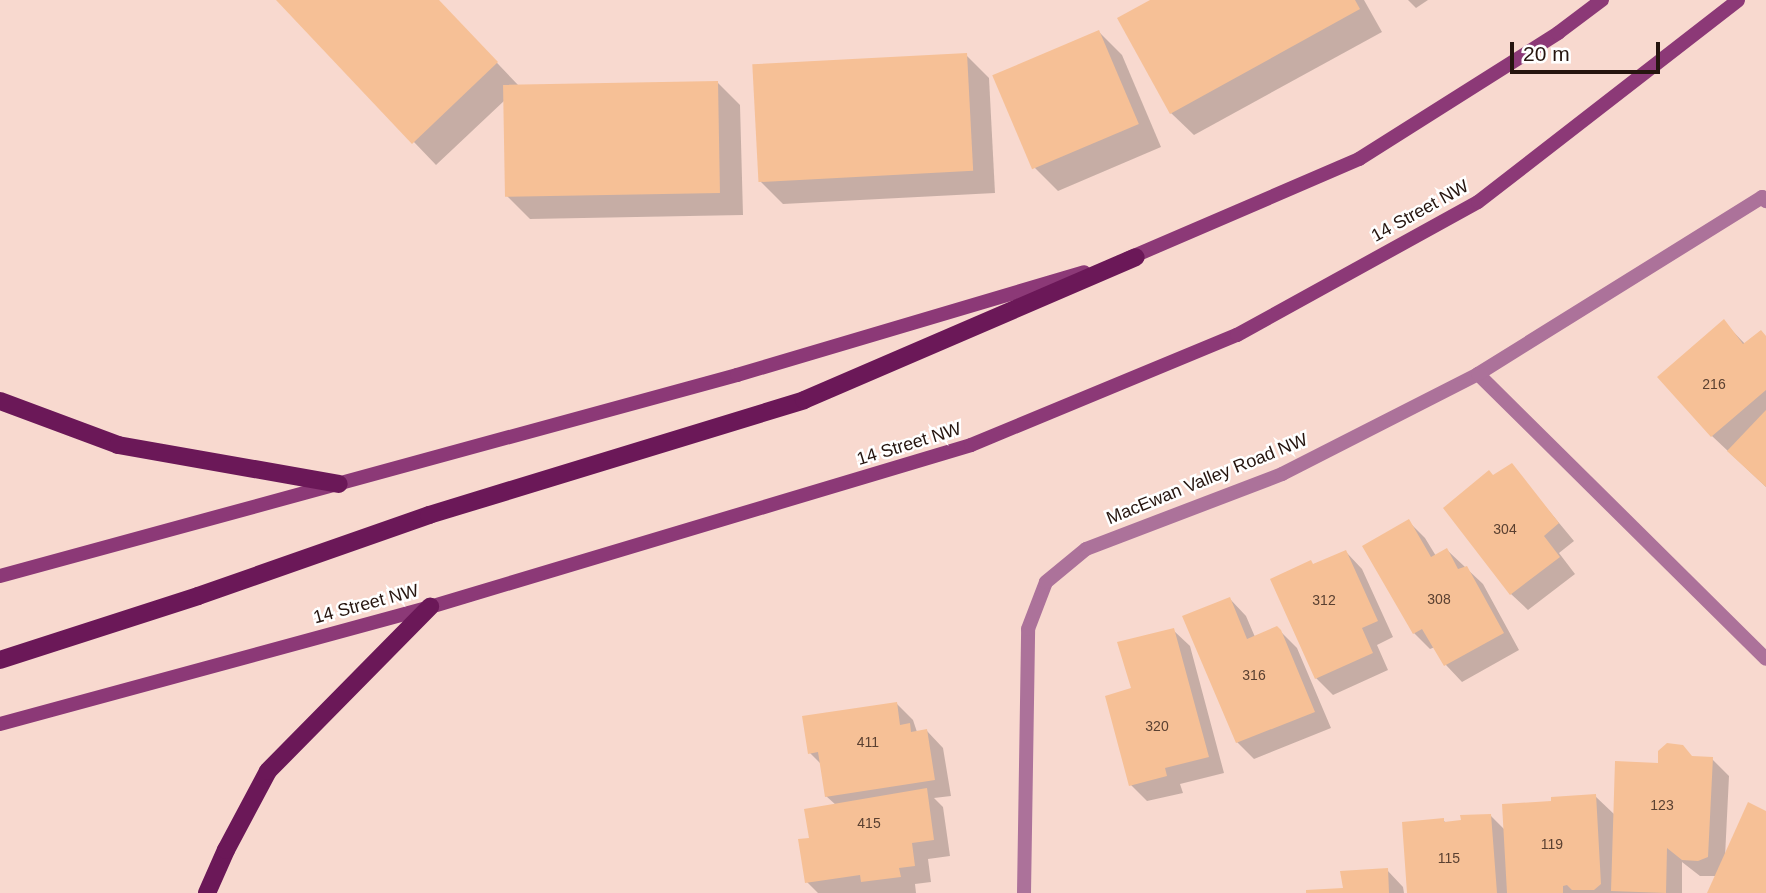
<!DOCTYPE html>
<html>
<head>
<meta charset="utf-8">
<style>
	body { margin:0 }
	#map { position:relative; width:1766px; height:893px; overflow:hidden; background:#f8d9cf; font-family:Arial,sans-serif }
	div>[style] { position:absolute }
	.shadow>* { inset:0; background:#0003 }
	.building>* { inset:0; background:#f6c096; transform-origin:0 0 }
	.service>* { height:14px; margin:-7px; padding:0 7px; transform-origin:7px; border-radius:7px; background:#ac729a }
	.minor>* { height:14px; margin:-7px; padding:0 7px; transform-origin:7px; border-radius:7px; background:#ac729a }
	.secondary>* { height:14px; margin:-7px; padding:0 7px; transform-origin:7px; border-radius:7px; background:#8c3977 }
	.primary>* { height:18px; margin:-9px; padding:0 9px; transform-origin:9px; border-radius:9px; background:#6b1858 }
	span { translate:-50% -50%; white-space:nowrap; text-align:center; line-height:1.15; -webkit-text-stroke:5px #fff; paint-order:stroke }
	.number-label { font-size:14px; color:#5a4031 }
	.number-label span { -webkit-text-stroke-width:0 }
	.street-label { font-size:18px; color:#26150f }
	.scale { position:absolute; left:1510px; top:42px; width:150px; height:32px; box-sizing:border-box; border:4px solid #26150f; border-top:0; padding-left:9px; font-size:21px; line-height:24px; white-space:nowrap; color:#26150f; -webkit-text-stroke:5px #fff; paint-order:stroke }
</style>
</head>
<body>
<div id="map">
	<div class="shadow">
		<div style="clip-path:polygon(278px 0,437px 0,519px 86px,717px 82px,740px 105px,743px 215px,530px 219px,507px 196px,505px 100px,436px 165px)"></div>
		<div style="clip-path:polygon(1153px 0,1364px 0,1382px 32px,1194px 135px,1171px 113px)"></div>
		<div style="clip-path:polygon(1408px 0,1428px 0,1416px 8px)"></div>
		<div style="clip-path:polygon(1099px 32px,1122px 55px,1161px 147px,1058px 191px,1035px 168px,996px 77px)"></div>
		<div style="clip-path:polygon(966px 55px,989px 78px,995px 193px,783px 204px,760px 181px)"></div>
		<div style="clip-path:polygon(1724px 322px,1745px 344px,1766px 338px,1766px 487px,1712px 436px,1659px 377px)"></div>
		<div style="clip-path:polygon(1511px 465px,1574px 541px,1559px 553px,1575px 574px,1528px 610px,1511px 594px,1494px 476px)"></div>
		<div style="clip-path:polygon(1409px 522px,1425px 538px,1436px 556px,1447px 550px,1483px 584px,1519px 650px,1462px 682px,1446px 665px,1435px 647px,1430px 649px,1414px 633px)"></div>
		<div style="clip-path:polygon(1346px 552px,1362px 569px,1393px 637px,1377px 645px,1388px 670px,1333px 695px,1316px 678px,1272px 580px)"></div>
		<div style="clip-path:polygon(1230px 599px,1246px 616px,1255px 637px,1277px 628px,1297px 648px,1331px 728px,1254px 759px,1237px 742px)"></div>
		<div style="clip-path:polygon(1173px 630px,1190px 646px,1224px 773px,1180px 784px,1183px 793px,1147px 801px,1131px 785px,1133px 689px)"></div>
		<div style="clip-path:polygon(896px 703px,913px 720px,917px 732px,927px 731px,943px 748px,951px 796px,934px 798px,943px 807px,950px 856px,928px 859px,931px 882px,915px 884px,916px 893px,818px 893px,807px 882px,811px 839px,836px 805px,826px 796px,822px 765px,810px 753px)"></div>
		<div style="clip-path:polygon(1693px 757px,1712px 759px,1729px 776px,1725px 857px,1766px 813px,1766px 893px,1709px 893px,1717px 876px,1700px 876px,1682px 862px,1682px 893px,1408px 893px,1443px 820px,1447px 824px,1491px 816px,1505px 830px,1553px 803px,1595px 796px,1615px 815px,1660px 765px)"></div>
		<div style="clip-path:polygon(1387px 870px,1403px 887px,1404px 893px,1308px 893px,1345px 890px)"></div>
	</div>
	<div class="building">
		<div style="clip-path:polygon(276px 0,439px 0,498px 62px,412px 144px)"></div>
		<div style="clip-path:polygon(1150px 0,1355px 0,1360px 9px,1170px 114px,1117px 18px)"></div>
		<div style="left:1099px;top:30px;width:102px;height:116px;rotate:67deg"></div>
		<div style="left:967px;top:53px;width:118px;height:215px;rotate:87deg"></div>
		<div style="left:718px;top:81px;width:112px;height:215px;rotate:89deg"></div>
		<div style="clip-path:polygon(1724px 319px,1743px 344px,1761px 330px,1766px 336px,1766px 390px,1711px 437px,1657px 377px)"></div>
		<div style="clip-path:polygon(1766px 410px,1766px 487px,1727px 451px)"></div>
		<div style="clip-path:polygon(1512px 463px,1559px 523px,1544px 536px,1560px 557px,1510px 595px,1443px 508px,1489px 470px,1493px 475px)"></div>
		<div style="clip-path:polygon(1409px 519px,1431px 557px,1447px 548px,1458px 569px,1467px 566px,1504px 633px,1444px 666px,1422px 629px,1413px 634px,1362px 546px)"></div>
		<div style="clip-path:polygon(1346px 550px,1378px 621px,1362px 628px,1373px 653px,1315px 679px,1270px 579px,1311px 560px,1313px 564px)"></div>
		<div style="clip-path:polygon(1230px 597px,1247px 639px,1277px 626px,1281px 630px,1315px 712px,1236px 743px,1182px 616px)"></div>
		<div style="clip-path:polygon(1174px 628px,1209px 757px,1165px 768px,1167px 776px,1129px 786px,1105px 696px,1131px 688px,1117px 642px)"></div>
		<div style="clip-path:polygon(897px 702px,900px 725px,910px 723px,911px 732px,927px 729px,935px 780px,825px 797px,818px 752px,808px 754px,802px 716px)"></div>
		<div style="clip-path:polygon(1667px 743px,1683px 745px,1692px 756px,1713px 757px,1708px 857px,1698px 861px,1682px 860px,1667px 848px,1666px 893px,1611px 891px,1615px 761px,1658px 763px,1658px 751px)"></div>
		<div style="clip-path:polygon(927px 788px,934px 840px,912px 843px,915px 866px,899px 868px,901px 877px,861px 882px,860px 875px,805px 883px,798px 839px,809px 838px,804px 809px)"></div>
		<div style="clip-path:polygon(1596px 794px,1601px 884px,1594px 890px,1572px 890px,1567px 885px,1563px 886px,1563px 893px,1507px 893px,1502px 804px,1551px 801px,1551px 797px)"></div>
		<div style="clip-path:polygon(1748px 802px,1766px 811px,1766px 893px,1707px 893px)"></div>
		<div style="clip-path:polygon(1491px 814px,1497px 893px,1407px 893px,1402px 822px,1444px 818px,1444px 822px,1461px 820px,1460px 815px)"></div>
		<div style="clip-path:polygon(1388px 868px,1389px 893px,1306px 893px,1306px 890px,1343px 888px,1340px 871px)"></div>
	</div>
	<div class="service">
		<div style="left:1478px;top:374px;width:405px;rotate:44.7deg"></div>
	</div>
	<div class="minor">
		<div style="left:1024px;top:893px;width:264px;rotate:-89.1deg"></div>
		<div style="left:1028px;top:629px;width:50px;rotate:-69deg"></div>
		<div style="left:1046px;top:582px;width:52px;rotate:-39.5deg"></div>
		<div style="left:1086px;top:549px;width:210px;rotate:-20.9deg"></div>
		<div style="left:1282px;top:474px;width:220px;rotate:-27deg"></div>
		<div style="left:1478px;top:374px;width:335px;rotate:-31.9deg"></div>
		<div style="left:1762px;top:197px;width:6px;rotate:45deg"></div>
	</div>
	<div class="secondary">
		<div style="left:1127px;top:259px;width:253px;rotate:-23.3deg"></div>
		<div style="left:1359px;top:159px;width:236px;rotate:-32.3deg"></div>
		<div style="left:1558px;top:33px;width:55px;rotate:-36.9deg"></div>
		<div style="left:0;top:576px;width:764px;rotate:-15.26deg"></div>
		<div style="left:737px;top:375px;width:362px;rotate:-16.5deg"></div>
		<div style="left:0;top:724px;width:446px;rotate:-15.2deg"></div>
		<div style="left:430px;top:607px;width:565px;rotate:-16.67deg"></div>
		<div style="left:971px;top:445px;width:288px;rotate:-22.5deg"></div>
		<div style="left:1237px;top:335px;width:275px;rotate:-28.9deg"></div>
		<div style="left:1478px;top:202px;width:329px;rotate:-37.8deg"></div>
	</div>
	<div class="primary">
		<div style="left:0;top:401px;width:126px;rotate:20.4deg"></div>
		<div style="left:118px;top:445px;width:224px;rotate:10deg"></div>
		<div style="left:0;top:660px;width:208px;rotate:-17.9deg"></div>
		<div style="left:198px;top:596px;width:245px;rotate:-19.3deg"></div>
		<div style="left:429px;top:515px;width:392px;rotate:-17deg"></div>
		<div style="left:804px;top:400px;width:361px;rotate:-23.3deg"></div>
		<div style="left:207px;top:893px;width:47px;rotate:-66.2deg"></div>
		<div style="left:226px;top:850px;width:89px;rotate:-62deg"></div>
		<div style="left:268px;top:771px;width:231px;rotate:-45.4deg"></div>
	</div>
	<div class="number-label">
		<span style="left:1714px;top:384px">216</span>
		<span style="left:1505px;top:529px">304</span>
		<span style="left:1439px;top:599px">308</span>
		<span style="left:1324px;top:600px">312</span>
		<span style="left:1254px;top:675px">316</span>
		<span style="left:1157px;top:726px">320</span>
		<span style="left:868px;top:742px">411</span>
		<span style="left:1662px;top:805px">123</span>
		<span style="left:869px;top:823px">415</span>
		<span style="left:1552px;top:844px">119</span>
		<span style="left:1449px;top:858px">115</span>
	</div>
	<div class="street-label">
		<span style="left:1420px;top:211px;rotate:-29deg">14 Street NW</span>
		<span style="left:909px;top:444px;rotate:-17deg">14 Street NW</span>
		<span style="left:1207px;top:479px;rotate:-22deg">MacEwan Valley Road NW</span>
		<span style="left:366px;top:604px;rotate:-15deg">14 Street NW</span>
	</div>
	<div class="scale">20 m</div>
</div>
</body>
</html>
